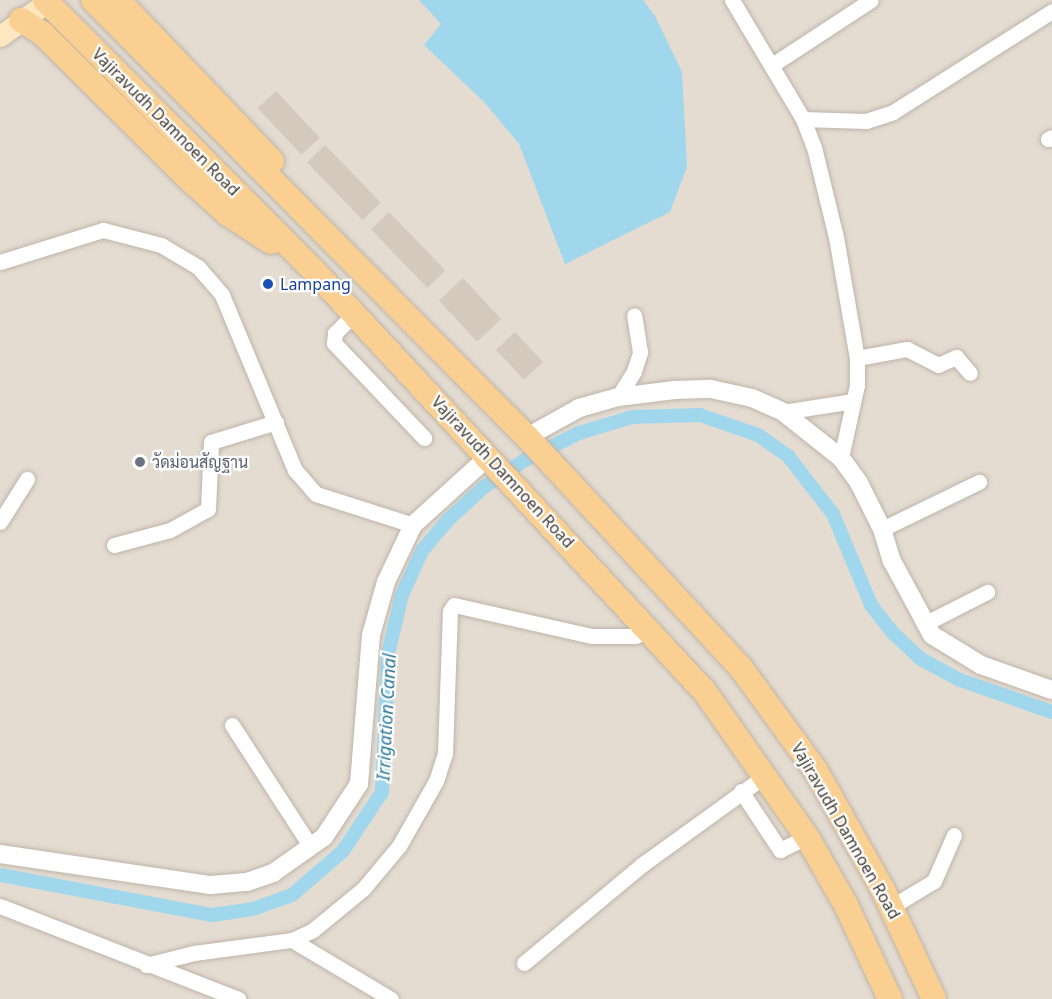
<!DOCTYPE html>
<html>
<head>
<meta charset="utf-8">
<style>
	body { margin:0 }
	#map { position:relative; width:1052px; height:999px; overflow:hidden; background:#f1ebe3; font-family:"Noto Sans",Sarabun,sans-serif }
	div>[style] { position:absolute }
	.residential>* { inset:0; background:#e4dcd1; transform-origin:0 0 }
	.water>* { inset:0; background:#a0d7ed }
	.canal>* { height:14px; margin:-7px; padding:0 7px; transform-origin:7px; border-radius:7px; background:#a0d7ed }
	.building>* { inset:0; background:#d5c8bc; transform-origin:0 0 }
	.roads { filter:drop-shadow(0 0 2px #bfb4a9) drop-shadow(0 0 2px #bfb4a9) }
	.minor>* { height:15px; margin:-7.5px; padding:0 7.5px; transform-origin:7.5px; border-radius:7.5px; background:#fff }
	.tertiary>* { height:18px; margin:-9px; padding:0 9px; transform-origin:9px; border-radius:9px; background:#fff }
	.secondary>* { height:21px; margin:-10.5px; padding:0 10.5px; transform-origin:10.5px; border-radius:10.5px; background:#fce7c1 }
	.primary>* { height:24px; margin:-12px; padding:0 12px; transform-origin:12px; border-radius:12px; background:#fad092 }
	.dots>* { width:16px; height:16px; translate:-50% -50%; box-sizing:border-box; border:3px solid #fff; border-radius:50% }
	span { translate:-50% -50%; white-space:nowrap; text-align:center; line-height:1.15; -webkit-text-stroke:4.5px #fff; paint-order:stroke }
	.street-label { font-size:16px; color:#423b33 }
	.transit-label { font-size:16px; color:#164399 }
	.left { translate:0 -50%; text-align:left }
	.worship-label { font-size:16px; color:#5b616d }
	.water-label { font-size:18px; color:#2e799a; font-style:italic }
</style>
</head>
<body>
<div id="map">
	<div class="residential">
		<div style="left:0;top:0;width:1052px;height:999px"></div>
	</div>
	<div class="water">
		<div style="clip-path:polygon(419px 0,643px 0,655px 16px,682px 72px,687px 167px,670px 212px,565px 264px,519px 144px,484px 102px,424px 45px,441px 24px)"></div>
	</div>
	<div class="canal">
		<div style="left:0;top:875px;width:216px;rotate:10.7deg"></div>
		<div style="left:212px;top:915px;width:41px;rotate:-8.3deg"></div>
		<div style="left:253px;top:909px;width:41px;rotate:-19.7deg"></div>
		<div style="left:292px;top:895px;width:67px;rotate:-40.8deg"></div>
		<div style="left:343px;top:851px;width:71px;rotate:-56.5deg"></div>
		<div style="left:382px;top:792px;width:138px;rotate:-87.5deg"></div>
		<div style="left:388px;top:654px;width:61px;rotate:-76.7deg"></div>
		<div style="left:402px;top:595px;width:48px;rotate:-65.6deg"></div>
		<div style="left:422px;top:551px;width:40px;rotate:-50deg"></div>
		<div style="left:448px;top:520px;width:49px;rotate:-42.5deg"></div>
		<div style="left:484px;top:487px;width:49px;rotate:-33.4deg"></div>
		<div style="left:525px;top:460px;width:60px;rotate:-26.6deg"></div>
		<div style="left:579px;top:433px;width:55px;rotate:-16.8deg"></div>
		<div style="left:632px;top:417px;width:68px;rotate:-1.7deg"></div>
		<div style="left:700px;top:415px;width:61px;rotate:19deg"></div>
		<div style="left:758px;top:435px;width:37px;rotate:35deg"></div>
		<div style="left:788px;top:456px;width:73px;rotate:52.2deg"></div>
		<div style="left:833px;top:514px;width:99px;rotate:67.3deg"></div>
		<div style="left:871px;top:605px;width:36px;rotate:52deg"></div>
		<div style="left:893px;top:633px;width:38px;rotate:43deg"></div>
		<div style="left:921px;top:659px;width:44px;rotate:28.3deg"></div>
		<div style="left:960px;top:680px;width:97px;rotate:19.2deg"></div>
	</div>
	<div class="building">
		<div style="left:276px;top:91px;width:64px;height:25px;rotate:47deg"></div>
		<div style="left:325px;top:145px;width:80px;height:25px;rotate:46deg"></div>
		<div style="left:389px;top:212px;width:81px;height:25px;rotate:46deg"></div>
		<div style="left:463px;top:278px;width:56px;height:33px;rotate:47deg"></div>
		<div style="left:515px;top:332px;width:41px;height:26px;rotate:47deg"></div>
	</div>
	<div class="roads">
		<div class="minor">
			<div style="left:732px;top:0;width:139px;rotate:59.2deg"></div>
			<div style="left:803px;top:119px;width:30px;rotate:69deg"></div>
			<div style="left:814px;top:147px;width:93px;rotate:76.3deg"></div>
			<div style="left:836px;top:237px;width:123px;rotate:80.2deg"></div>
			<div style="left:857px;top:358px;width:27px;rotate:90deg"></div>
			<div style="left:857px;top:385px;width:75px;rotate:102.4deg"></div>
			<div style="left:772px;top:65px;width:118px;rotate:-33.3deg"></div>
			<div style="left:803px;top:119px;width:63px;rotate:1.8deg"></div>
			<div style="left:866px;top:121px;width:28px;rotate:-18deg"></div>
			<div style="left:893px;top:112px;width:188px;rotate:-32.4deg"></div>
			<div style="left:1048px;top:139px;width:4px;rotate:-27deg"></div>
			<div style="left:0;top:262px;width:108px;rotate:-17.3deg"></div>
			<div style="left:103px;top:230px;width:60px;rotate:14.5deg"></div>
			<div style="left:161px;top:245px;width:43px;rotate:30.7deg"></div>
			<div style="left:198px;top:267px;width:37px;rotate:49deg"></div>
			<div style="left:222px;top:295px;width:190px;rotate:67.4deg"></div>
			<div style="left:295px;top:470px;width:32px;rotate:49deg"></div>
			<div style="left:316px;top:494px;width:102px;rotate:17.7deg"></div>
			<div style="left:354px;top:314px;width:27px;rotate:135deg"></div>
			<div style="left:335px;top:333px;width:10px;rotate:96deg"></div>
			<div style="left:334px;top:343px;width:131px;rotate:46.5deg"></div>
			<div style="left:857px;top:358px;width:51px;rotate:-10.2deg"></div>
			<div style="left:907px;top:349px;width:35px;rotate:27deg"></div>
			<div style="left:938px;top:365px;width:20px;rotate:-24deg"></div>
			<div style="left:956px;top:357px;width:21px;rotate:49deg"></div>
			<div style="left:618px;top:397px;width:31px;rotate:-58deg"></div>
			<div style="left:634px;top:371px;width:20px;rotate:-72deg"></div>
			<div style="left:640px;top:352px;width:37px;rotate:-99deg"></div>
			<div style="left:783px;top:412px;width:71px;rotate:-8.9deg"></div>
			<div style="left:0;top:522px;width:51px;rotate:-57.9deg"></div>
			<div style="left:882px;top:529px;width:108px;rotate:-25.9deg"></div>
			<div style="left:114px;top:545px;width:58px;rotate:-15deg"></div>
			<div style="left:170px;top:530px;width:43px;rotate:-28.9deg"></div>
			<div style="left:208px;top:509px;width:67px;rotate:-87.4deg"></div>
			<div style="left:211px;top:442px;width:68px;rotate:-17.1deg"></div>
			<div style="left:924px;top:624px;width:71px;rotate:-26.9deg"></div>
			<div style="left:232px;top:725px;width:145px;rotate:57.1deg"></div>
			<div style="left:741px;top:791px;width:71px;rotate:56.5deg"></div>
			<div style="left:780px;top:850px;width:30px;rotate:-26deg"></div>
			<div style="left:0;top:906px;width:256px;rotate:21.3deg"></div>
			<div style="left:891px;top:907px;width:50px;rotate:-31.2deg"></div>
			<div style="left:934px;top:881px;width:50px;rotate:-66.5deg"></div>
			<div style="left:292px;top:940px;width:115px;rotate:30.8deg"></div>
			<div style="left:524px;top:963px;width:155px;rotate:-39.8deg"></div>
			<div style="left:643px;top:864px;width:152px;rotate:-35.9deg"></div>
			<div style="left:146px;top:965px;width:49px;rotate:-14deg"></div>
			<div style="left:194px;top:953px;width:99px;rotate:-7.6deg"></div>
			<div style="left:292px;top:940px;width:23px;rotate:-25deg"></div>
			<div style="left:313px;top:930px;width:65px;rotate:-39.4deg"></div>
			<div style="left:363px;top:889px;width:56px;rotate:-50.1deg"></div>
			<div style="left:399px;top:846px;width:75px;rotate:-60.4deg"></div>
			<div style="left:436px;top:781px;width:29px;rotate:-72deg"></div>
			<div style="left:445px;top:753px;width:142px;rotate:-88deg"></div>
			<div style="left:450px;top:611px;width:7px;rotate:-56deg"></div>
			<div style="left:454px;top:605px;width:141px;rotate:12.7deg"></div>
			<div style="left:592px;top:636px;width:43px"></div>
			<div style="left:635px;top:636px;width:16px;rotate:-22deg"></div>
		</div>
		<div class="tertiary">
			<div style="left:527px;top:437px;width:60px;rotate:-29.1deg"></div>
			<div style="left:579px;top:408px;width:41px;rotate:-15.8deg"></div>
			<div style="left:618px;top:397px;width:57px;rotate:-7deg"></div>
			<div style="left:675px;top:390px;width:36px;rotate:-2deg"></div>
			<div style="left:711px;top:389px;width:42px;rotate:12.4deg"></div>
			<div style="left:752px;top:398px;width:34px;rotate:24deg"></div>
			<div style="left:783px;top:412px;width:74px;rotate:38.4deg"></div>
			<div style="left:841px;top:458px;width:31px;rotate:54deg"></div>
			<div style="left:859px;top:483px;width:51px;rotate:63.4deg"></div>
			<div style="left:882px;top:529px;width:34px;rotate:73deg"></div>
			<div style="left:892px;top:561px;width:84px;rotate:61.6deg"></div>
			<div style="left:932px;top:635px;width:57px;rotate:31.5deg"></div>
			<div style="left:981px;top:665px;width:75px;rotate:19.4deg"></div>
			<div style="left:0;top:854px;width:213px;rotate:8.4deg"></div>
			<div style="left:211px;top:885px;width:36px;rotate:-5deg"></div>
			<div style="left:247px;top:882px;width:28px;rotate:-19deg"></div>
			<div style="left:273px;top:873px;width:62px;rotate:-35.2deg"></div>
			<div style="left:324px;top:837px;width:64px;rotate:-56.6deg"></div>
			<div style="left:359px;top:784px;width:149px;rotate:-85.4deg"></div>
			<div style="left:371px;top:635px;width:55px;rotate:-74.2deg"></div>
			<div style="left:386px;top:582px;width:63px;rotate:-64.7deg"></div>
			<div style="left:413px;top:525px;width:101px;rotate:-42.2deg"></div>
		</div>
		<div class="secondary">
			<div style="left:0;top:36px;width:62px;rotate:-35.8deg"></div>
		</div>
		<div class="primary">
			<div style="left:45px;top:0;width:383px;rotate:45.2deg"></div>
			<div style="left:315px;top:272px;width:573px;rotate:47.12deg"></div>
			<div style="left:705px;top:692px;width:177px;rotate:54.9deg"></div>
			<div style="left:807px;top:837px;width:78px;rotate:60.2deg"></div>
			<div style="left:846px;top:905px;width:104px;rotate:64.9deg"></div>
			<div style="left:93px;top:0;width:616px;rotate:45.2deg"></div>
			<div style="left:527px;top:437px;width:315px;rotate:47.2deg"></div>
			<div style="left:741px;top:668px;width:127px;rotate:53.9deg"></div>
			<div style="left:816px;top:771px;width:137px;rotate:60.6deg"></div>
			<div style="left:883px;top:890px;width:120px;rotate:64.9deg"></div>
			<div style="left:118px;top:0;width:223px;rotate:46.3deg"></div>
			<div style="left:21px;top:20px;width:26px;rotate:32deg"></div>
			<div style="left:43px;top:34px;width:206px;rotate:44.8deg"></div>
			<div style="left:189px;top:179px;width:52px;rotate:41.9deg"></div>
			<div style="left:228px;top:214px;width:51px;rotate:33.1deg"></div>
		</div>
	</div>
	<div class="dots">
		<div style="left:268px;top:284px;background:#1a4fb4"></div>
		<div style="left:140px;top:462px;background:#6b7280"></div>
	</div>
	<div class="street-label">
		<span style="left:166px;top:122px;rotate:45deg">Vajiravudh Damnoen Road</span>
		<span style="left:503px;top:472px;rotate:47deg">Vajiravudh Damnoen Road</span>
		<span style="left:846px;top:831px;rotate:60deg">Vajiravudh Damnoen Road</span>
	</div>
	<div class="transit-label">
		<span class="left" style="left:280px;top:284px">Lampang</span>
	</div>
	<div class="worship-label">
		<span class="left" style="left:152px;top:462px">วัดม่อนสัญฐาน</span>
	</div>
	<div class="water-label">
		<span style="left:386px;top:717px;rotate:-87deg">Irrigation Canal</span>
	</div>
</div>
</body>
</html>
